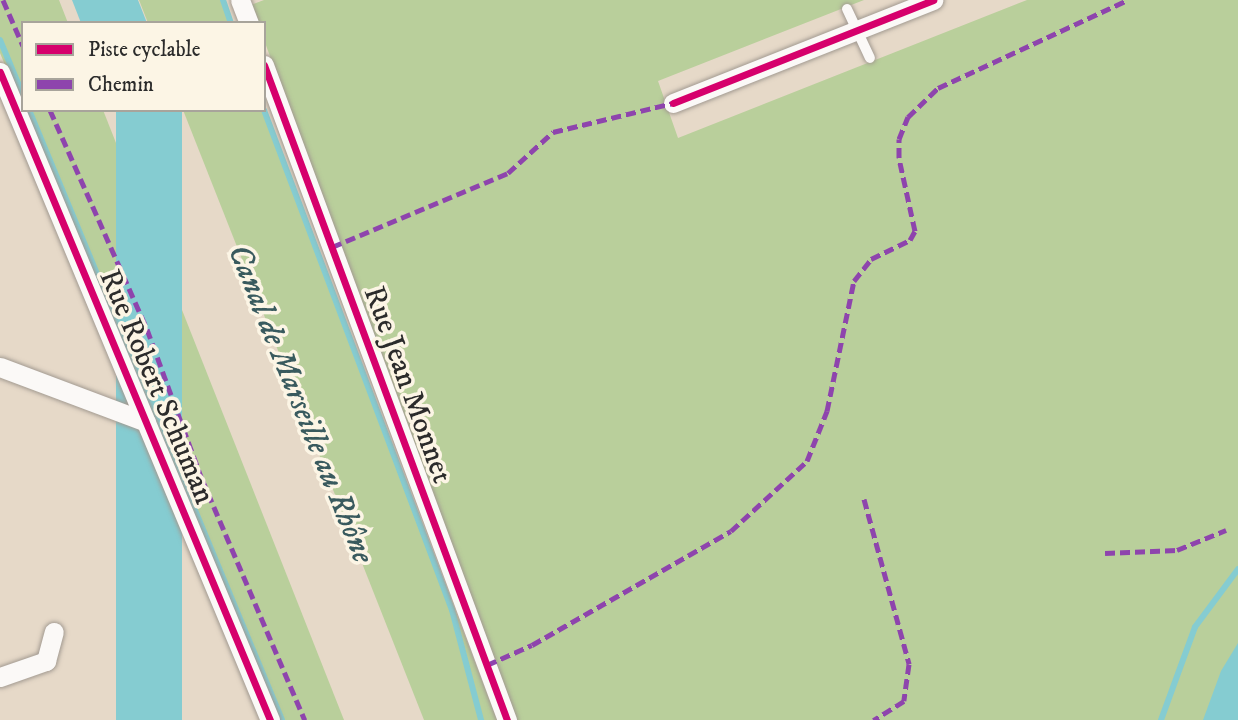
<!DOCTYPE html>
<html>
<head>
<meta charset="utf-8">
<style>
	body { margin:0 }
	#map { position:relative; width:1238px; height:720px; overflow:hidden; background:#e6d9c8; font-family:"IM FELL DW Pica",serif }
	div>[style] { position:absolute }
	.green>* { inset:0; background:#b9cf9b }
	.water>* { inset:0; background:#85ccd1; transform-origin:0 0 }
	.stream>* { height:6px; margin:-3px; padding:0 3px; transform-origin:3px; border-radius:3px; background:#85ccd1 }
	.roads { filter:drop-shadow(0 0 2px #a29a91) drop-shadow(0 0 2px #a29a91) }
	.service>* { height:10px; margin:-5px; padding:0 5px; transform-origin:5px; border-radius:5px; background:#fbf9f7 }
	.minor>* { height:19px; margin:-9.5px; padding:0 9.5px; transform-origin:9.5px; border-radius:9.5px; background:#fbf9f7 }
	.quiet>* { height:5px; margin-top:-2.5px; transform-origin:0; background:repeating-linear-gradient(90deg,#8e44ad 0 10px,transparent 0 15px) }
	.cycleway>* { height:7px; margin:-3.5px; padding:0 3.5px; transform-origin:3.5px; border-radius:3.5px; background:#d6006c }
	span { translate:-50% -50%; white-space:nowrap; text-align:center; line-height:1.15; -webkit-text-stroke:7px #fcf5e5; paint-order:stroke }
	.street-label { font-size:30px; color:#2b2b2b }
	.water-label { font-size:32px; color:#395a5e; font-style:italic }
	.legend { position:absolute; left:21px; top:21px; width:245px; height:91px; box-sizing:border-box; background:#fcf5e5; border:2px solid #a8a49b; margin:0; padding:9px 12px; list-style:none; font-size:21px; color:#2b2b2b }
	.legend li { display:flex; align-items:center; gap:14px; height:35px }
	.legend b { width:35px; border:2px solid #a8a49b }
</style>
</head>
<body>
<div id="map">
	<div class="green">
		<div style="clip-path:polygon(0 0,59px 0,68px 23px,23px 23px,23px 108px,0 53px)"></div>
		<div style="clip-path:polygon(139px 0,223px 0,232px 23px,148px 23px)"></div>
		<div style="clip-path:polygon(264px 0,864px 0,658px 81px,678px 138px,1027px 0,1238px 0,1238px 720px,516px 720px,264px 40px,264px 23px,258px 23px,251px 5px)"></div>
		<div style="clip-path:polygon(264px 108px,497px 720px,424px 720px,183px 110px)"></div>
		<div style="clip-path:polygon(24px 110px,103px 110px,344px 720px,276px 720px)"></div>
	</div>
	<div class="water">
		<div style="clip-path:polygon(72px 0,138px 0,147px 23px,81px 23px)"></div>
		<div style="left:116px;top:110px;width:66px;height:656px"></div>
		<div style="clip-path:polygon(1238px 643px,1238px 720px,1203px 720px,1221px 671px)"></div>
	</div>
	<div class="stream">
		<div style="left:223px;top:0;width:24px;rotate:71deg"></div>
		<div style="left:0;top:40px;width:60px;rotate:67.3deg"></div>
		<div style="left:29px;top:110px;width:660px;rotate:67.47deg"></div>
		<div style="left:264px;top:110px;width:534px;rotate:69.39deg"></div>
		<div style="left:452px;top:610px;width:114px;rotate:75.2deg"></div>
		<div style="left:1161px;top:720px;width:99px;rotate:-69.9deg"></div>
		<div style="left:1195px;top:627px;width:72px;rotate:-53.4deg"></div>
	</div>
	<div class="roads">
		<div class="service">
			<div style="left:847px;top:9px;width:54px;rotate:64.9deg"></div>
		</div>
		<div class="minor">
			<div style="left:240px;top:0;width:25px;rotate:69deg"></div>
			<div style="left:264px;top:65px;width:699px;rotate:69.65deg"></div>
			<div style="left:0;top:72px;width:702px;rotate:67.38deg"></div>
			<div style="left:673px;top:103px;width:280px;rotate:-21.6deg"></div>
			<div style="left:0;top:367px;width:156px;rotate:20.6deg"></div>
			<div style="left:0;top:677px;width:49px;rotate:-19.2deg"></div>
			<div style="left:46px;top:661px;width:30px;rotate:-75deg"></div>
		</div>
	</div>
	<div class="quiet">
		<div style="left:3px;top:0;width:50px;rotate:66.5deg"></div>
		<div style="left:50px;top:110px;width:240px;rotate:66.1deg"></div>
		<div style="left:147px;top:329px;width:160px;rotate:69.9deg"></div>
		<div style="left:202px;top:479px;width:262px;rotate:66.9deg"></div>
		<div style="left:332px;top:247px;width:191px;rotate:-22.8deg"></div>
		<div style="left:508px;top:173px;width:61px;rotate:-42.3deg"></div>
		<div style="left:553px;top:132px;width:123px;rotate:-13.6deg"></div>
		<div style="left:864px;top:499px;width:171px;rotate:74.7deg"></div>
		<div style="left:909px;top:664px;width:37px;rotate:98deg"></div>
		<div style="left:904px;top:701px;width:36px;rotate:148deg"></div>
		<div style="left:1105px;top:553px;width:72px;rotate:-2.4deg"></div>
		<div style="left:1177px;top:550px;width:53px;rotate:-22.2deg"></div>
		<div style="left:487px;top:665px;width:49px;rotate:-24deg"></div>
		<div style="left:532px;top:645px;width:229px;rotate:-29.8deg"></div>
		<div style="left:731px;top:531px;width:103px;rotate:-42.6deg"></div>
		<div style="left:807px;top:461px;width:54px;rotate:-68.2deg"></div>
		<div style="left:827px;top:411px;width:133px;rotate:-78.3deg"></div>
		<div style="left:854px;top:281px;width:28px;rotate:-52deg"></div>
		<div style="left:871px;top:259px;width:43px;rotate:-26deg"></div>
		<div style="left:910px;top:240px;width:10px;rotate:-61deg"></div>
		<div style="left:915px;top:231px;width:75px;rotate:-102.4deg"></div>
		<div style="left:899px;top:158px;width:19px;rotate:-90deg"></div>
		<div style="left:899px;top:139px;width:24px;rotate:-68deg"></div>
		<div style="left:908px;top:117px;width:42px;rotate:-44deg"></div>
		<div style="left:938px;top:88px;width:209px;rotate:-24.9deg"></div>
	</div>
	<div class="cycleway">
		<div style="left:264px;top:65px;width:699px;rotate:69.65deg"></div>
		<div style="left:0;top:72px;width:702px;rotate:67.38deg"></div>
		<div style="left:673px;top:103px;width:280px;rotate:-21.6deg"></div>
	</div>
	<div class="street-label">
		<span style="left:407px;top:385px;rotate:70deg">Rue Jean Monnet</span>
		<span style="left:156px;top:387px;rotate:67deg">Rue Robert Schuman</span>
	</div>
	<div class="water-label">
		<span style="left:300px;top:404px;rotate:68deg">Canal de Marseille au Rhône</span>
	</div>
	<ul class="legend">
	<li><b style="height:9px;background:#d6006c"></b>Piste cyclable</li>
	<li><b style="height:9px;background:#8e44ad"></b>Chemin</li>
	</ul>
</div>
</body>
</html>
